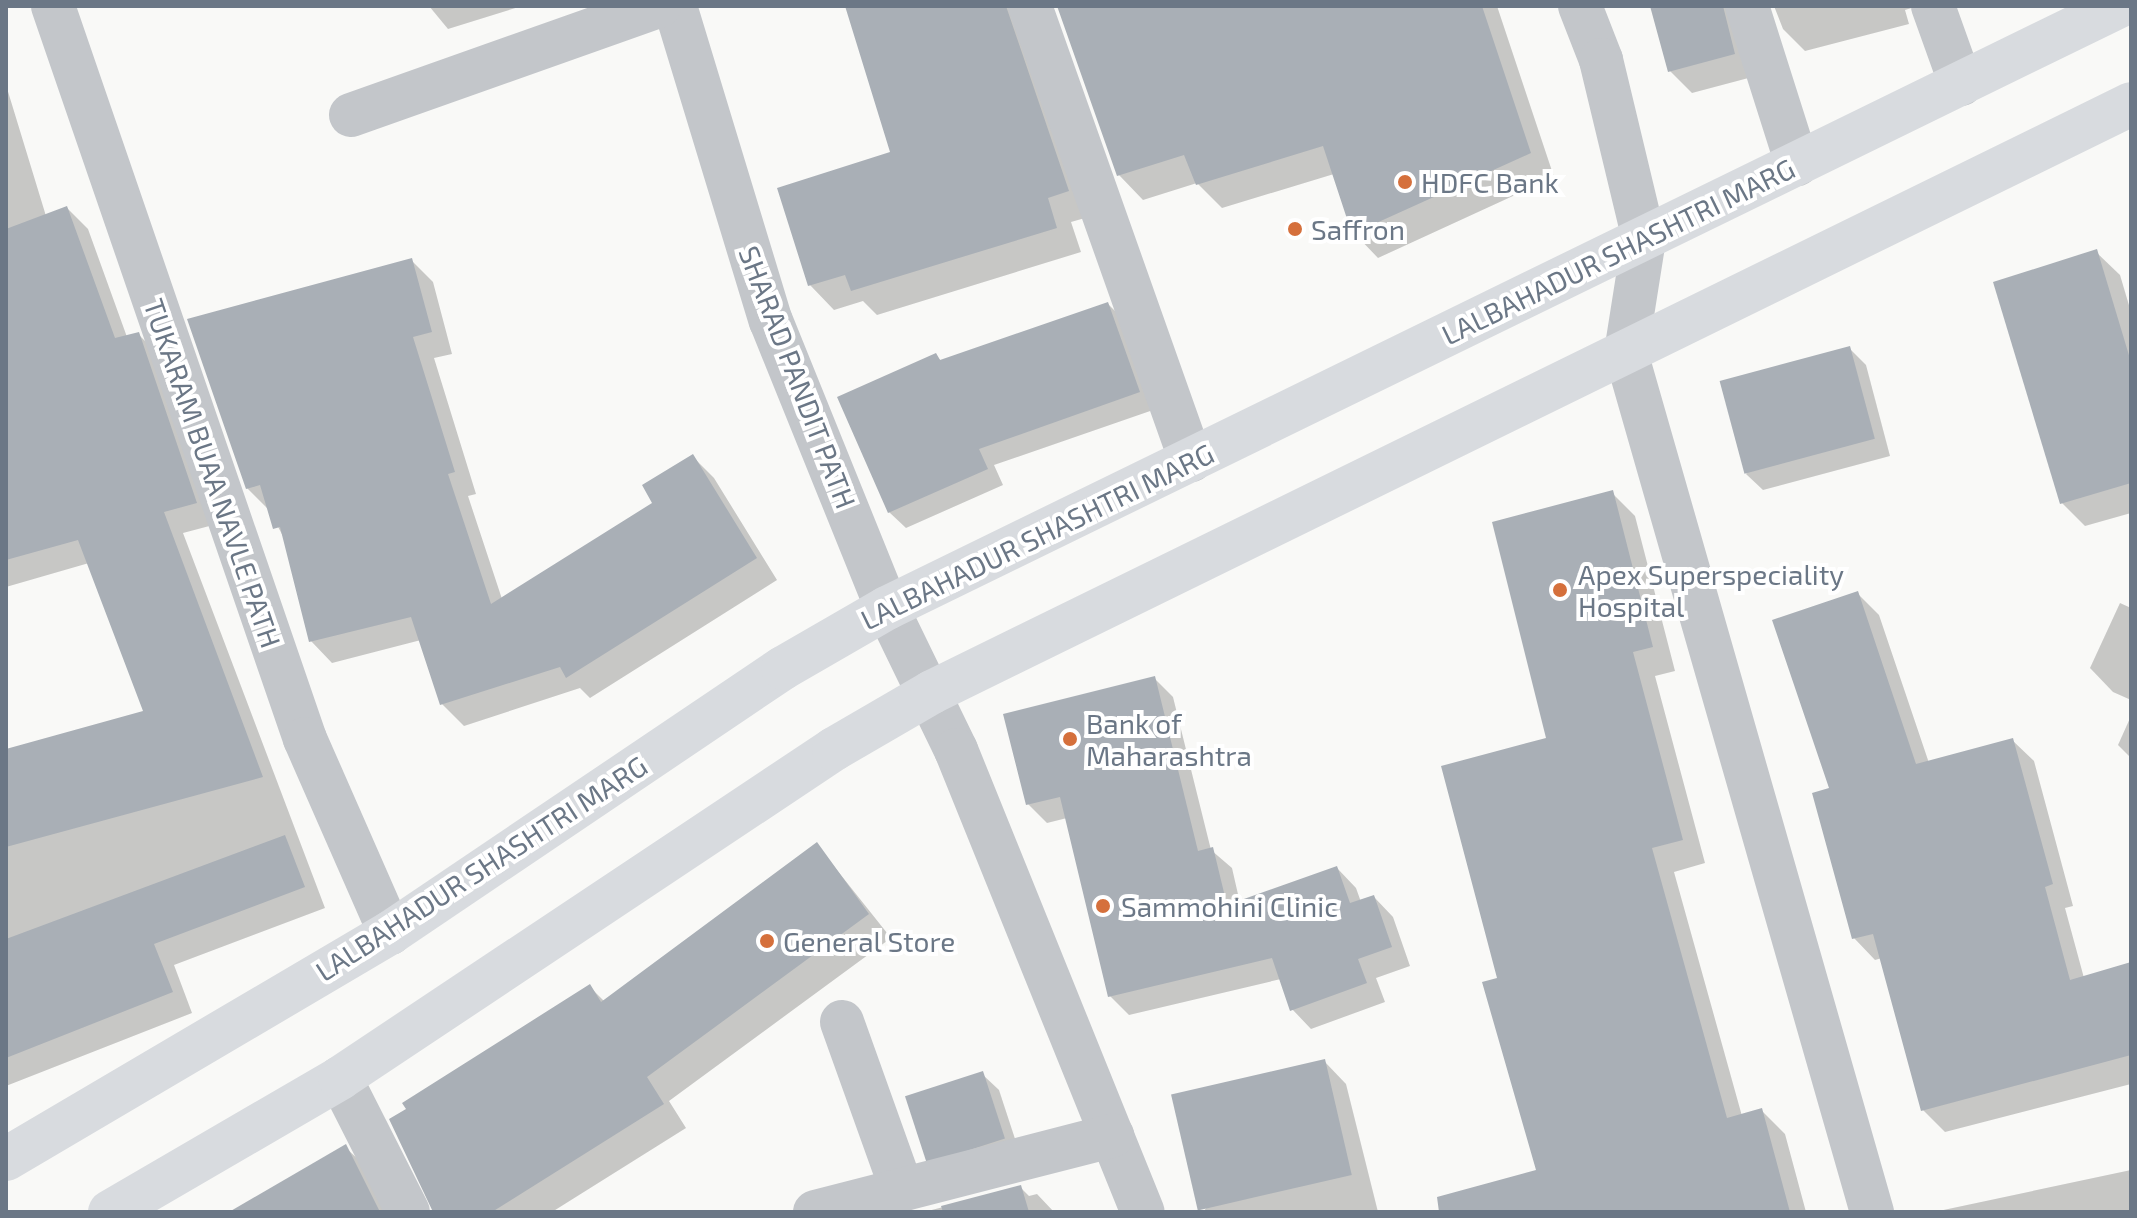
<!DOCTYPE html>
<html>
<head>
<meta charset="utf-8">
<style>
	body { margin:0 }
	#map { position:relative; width:2137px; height:1218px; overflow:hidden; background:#f9f9f7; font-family:"Exo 2",sans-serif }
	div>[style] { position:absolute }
	.shadow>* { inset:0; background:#0003 }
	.building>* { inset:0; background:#a9afb6; transform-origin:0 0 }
	.minor>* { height:44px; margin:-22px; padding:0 22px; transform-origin:22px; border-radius:22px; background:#c3c6ca }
	.major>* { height:44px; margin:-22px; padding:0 22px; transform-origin:22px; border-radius:22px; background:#d8dbdf }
	.dots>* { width:22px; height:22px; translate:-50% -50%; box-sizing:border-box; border:4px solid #fff; border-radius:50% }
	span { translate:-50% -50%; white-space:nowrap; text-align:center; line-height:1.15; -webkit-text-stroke:8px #fff; paint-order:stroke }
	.poi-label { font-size:28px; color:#6b7786 }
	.left { translate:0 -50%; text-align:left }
	.street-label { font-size:28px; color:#6b7786 }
	.frame { position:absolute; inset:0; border:8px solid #6b7786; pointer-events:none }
</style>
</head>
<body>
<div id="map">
	<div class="shadow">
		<div style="clip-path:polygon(429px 6px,522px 6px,448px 29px)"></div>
		<div style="clip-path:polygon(847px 6px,1048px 6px,1092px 216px,1071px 222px,1081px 252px,877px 315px,863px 301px,834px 310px,810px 285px,893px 154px)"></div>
		<div style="clip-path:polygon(1048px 6px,1497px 6px,1554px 177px,1378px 258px,1354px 233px,1334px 174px,1222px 208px,1197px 183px,1143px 200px,1119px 175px,1059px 8px)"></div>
		<div style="clip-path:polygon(1652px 6px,1759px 6px,1756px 76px,1692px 93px,1670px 71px)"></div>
		<div style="clip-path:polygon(1774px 6px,1772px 6px,1918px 6px,1905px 10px,1909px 24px,1805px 51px,1783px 29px)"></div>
		<div style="clip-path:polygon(6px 85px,46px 216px,67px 208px,88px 229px,127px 337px,138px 334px,159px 355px,217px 524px,183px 533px,325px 908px,174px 965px,192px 1013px,6px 1086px,6px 751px,146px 713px,89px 563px,6px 587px)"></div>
		<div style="clip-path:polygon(2096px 252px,2120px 275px,2131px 312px,2131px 513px,2085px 526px,2062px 503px)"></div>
		<div style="clip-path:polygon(411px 260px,433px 282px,452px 354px,434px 358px,476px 494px,468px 496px,502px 599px,655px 504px,692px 456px,714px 478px,777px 580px,590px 698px,580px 688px,464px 726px,442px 704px,421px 640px,332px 663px,311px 641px,284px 538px,269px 510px,247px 488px)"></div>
		<div style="clip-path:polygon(1108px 304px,1124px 320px,1156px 409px,994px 465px,1003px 485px,906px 528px,889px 512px,936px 355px,942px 362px)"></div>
		<div style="clip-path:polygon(1849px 348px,1866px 365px,1890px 456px,1763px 490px,1746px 474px)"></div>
		<div style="clip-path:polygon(1612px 493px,1635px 516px,1675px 671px,1655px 676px,1705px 863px,1674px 872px,1742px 1116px,1761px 1110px,1785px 1134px,1806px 1212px,1530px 1212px,1538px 1172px,1500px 979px,1549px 739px)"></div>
		<div style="clip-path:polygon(1858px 594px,1879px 615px,1929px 763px,2012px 740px,2034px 761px,2073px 906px,2065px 908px,2084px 978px,2131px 964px,2131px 1084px,1945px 1132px,1923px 1110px,1882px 958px,1875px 960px,1854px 938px,1831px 789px)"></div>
		<div style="clip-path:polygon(2120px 603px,2131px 608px,2131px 700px,2113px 692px,2090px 668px)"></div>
		<div style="clip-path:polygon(1154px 678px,1173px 697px,1211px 850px,1232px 868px,1240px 903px,1337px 868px,1356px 888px,1361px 902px,1374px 897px,1393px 917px,1410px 966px,1376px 978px,1385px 1002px,1311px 1029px,1292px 1009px,1281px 979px,1129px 1015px,1110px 996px,1067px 818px,1047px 823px,1028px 804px)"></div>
		<div style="clip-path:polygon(2131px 716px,2131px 758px,2118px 745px)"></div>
		<div style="clip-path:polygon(817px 845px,891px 938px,669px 1101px,686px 1128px,552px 1212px,444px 1212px,590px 987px,604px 1001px)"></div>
		<div style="clip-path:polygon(1324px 1061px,1346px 1084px,1378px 1212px,1203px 1212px)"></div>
		<div style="clip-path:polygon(982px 1074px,999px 1090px,1020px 1154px,943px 1174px,927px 1157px)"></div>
		<div style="clip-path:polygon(345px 1147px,362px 1163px,387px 1212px,233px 1212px)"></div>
		<div style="clip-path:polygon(2131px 1170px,2131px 1212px,1934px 1212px)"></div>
		<div style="clip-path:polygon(1020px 1187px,1029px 1196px,1037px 1194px,1054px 1212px,924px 1212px)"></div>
	</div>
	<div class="building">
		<div style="clip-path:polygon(845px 6px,1006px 6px,1069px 191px,1048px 198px,1057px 228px,851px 291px,845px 275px,808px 286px,777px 188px,890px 152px)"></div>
		<div style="clip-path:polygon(1057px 6px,1482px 6px,1531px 153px,1352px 234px,1323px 146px,1196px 185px,1184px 155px,1117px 176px)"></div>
		<div style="clip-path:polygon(1650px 6px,1723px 6px,1735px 54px,1668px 72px)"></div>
		<div style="clip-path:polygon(67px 206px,115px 338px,139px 332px,197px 503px,164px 512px,263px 777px,6px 847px,6px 749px,143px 711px,78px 540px,6px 560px,6px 229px)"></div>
		<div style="clip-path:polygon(2097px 249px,2131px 362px,2131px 483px,2060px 504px,1993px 282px)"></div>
		<div style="clip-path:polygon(412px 258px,432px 332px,413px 337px,455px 472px,448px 474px,491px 604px,652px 503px,642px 485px,693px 454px,757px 558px,566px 678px,560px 667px,440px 705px,411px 617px,309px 642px,280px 527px,273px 529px,260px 485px,246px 489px,187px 319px)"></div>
		<div style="clip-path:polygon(1108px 302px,1140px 392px,979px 449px,988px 469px,888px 513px,837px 397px,936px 353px,940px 360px)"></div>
		<div style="left:1850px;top:346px;width:96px;height:135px;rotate:75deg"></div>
		<div style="clip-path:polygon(1613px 490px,1653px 647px,1633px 652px,1683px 840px,1652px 848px,1727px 1118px,1762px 1108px,1790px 1212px,1439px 1212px,1437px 1197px,1536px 1170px,1482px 982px,1497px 978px,1441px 766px,1546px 738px,1492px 522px)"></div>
		<div style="clip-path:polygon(1858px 591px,1916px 764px,2013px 738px,2053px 884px,2045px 887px,2070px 980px,2131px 962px,2131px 1055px,1921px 1111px,1873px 934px,1852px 939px,1812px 793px,1829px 788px,1772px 620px)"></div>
		<div style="clip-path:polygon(1155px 676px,1198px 851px,1213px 847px,1227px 905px,1337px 866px,1350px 903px,1374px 895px,1392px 947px,1358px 959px,1367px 983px,1290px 1011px,1272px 958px,1108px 997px,1060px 797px,1026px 805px,1003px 714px)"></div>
		<div style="clip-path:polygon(285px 835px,305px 887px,154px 944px,173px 992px,6px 1058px,6px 939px)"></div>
		<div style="clip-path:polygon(817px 842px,869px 914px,647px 1077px,664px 1104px,492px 1212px,433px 1212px,389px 1119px,406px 1109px,402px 1103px,590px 984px,601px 1002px)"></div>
		<div style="left:1325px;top:1059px;width:119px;height:158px;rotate:77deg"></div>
		<div style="left:983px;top:1071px;width:71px;height:82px;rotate:72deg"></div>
		<div style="clip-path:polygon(346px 1144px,380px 1212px,229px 1212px)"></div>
		<div style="clip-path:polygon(1021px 1185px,1029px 1212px,943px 1212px,941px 1206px)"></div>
	</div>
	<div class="minor">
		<div style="left:53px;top:6px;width:775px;rotate:71.03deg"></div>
		<div style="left:305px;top:739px;width:212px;rotate:66.3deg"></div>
		<div style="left:675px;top:6px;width:329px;rotate:73.1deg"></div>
		<div style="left:771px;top:321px;width:310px;rotate:68deg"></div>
		<div style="left:887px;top:608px;width:158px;rotate:64.1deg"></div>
		<div style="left:956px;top:750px;width:498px;rotate:68deg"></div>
		<div style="left:1030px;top:6px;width:482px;rotate:70.5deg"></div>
		<div style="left:1580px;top:6px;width:58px;rotate:68.7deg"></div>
		<div style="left:1601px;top:60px;width:184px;rotate:76.5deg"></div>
		<div style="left:1644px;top:239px;width:115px;rotate:99deg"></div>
		<div style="left:1626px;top:353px;width:894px;rotate:74.02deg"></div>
		<div style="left:1747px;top:6px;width:166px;rotate:72.4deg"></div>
		<div style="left:1933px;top:6px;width:83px;rotate:70.3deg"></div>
		<div style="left:351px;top:115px;width:327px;rotate:-19.5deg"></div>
		<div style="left:842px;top:1022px;width:178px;rotate:70.3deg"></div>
		<div style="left:340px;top:1078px;width:150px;rotate:63.1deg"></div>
		<div style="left:815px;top:1212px;width:307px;rotate:-14.4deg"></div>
	</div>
	<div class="major">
		<div style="left:6px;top:1159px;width:446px;rotate:-30.5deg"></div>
		<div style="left:390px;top:933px;width:474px;rotate:-34deg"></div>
		<div style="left:783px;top:668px;width:120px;rotate:-30deg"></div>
		<div style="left:887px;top:608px;width:1371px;rotate:-26.04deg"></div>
		<div style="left:110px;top:1212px;width:266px;rotate:-30.2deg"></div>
		<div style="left:340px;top:1078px;width:594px;rotate:-33.66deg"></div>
		<div style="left:834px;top:749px;width:113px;rotate:-30.2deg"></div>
		<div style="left:932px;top:692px;width:1335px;rotate:-26.12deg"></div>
	</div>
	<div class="dots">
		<div style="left:1405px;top:182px;background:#d5703c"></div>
		<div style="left:1295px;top:229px;background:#d5703c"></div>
		<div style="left:1560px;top:590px;background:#d5703c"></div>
		<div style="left:1070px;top:739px;background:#d5703c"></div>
		<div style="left:1103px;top:906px;background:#d5703c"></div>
		<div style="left:767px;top:941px;background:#d5703c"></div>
	</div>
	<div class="poi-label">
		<span class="left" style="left:1421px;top:182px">HDFC Bank</span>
		<span class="left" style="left:1311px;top:229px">Saffron</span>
		<span class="left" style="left:1578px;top:590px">Apex Superspeciality<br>Hospital</span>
		<span class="left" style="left:1086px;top:739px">Bank of<br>Maharashtra</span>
		<span class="left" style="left:1121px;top:906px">Sammohini Clinic</span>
		<span class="left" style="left:783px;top:941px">General Store</span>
	</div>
	<div class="street-label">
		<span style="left:1618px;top:251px;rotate:-26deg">LALBAHADUR SHASHTRI MARG</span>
		<span style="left:798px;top:377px;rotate:69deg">SHARAD PANDIT PATH</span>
		<span style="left:213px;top:473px;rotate:71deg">TUKARAM BUAA NAVLE PATH</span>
		<span style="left:1037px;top:536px;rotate:-26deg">LALBAHADUR SHASHTRI MARG</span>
		<span style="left:481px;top:868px;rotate:-33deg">LALBAHADUR SHASHTRI MARG</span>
	</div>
	<div class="frame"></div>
</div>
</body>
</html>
